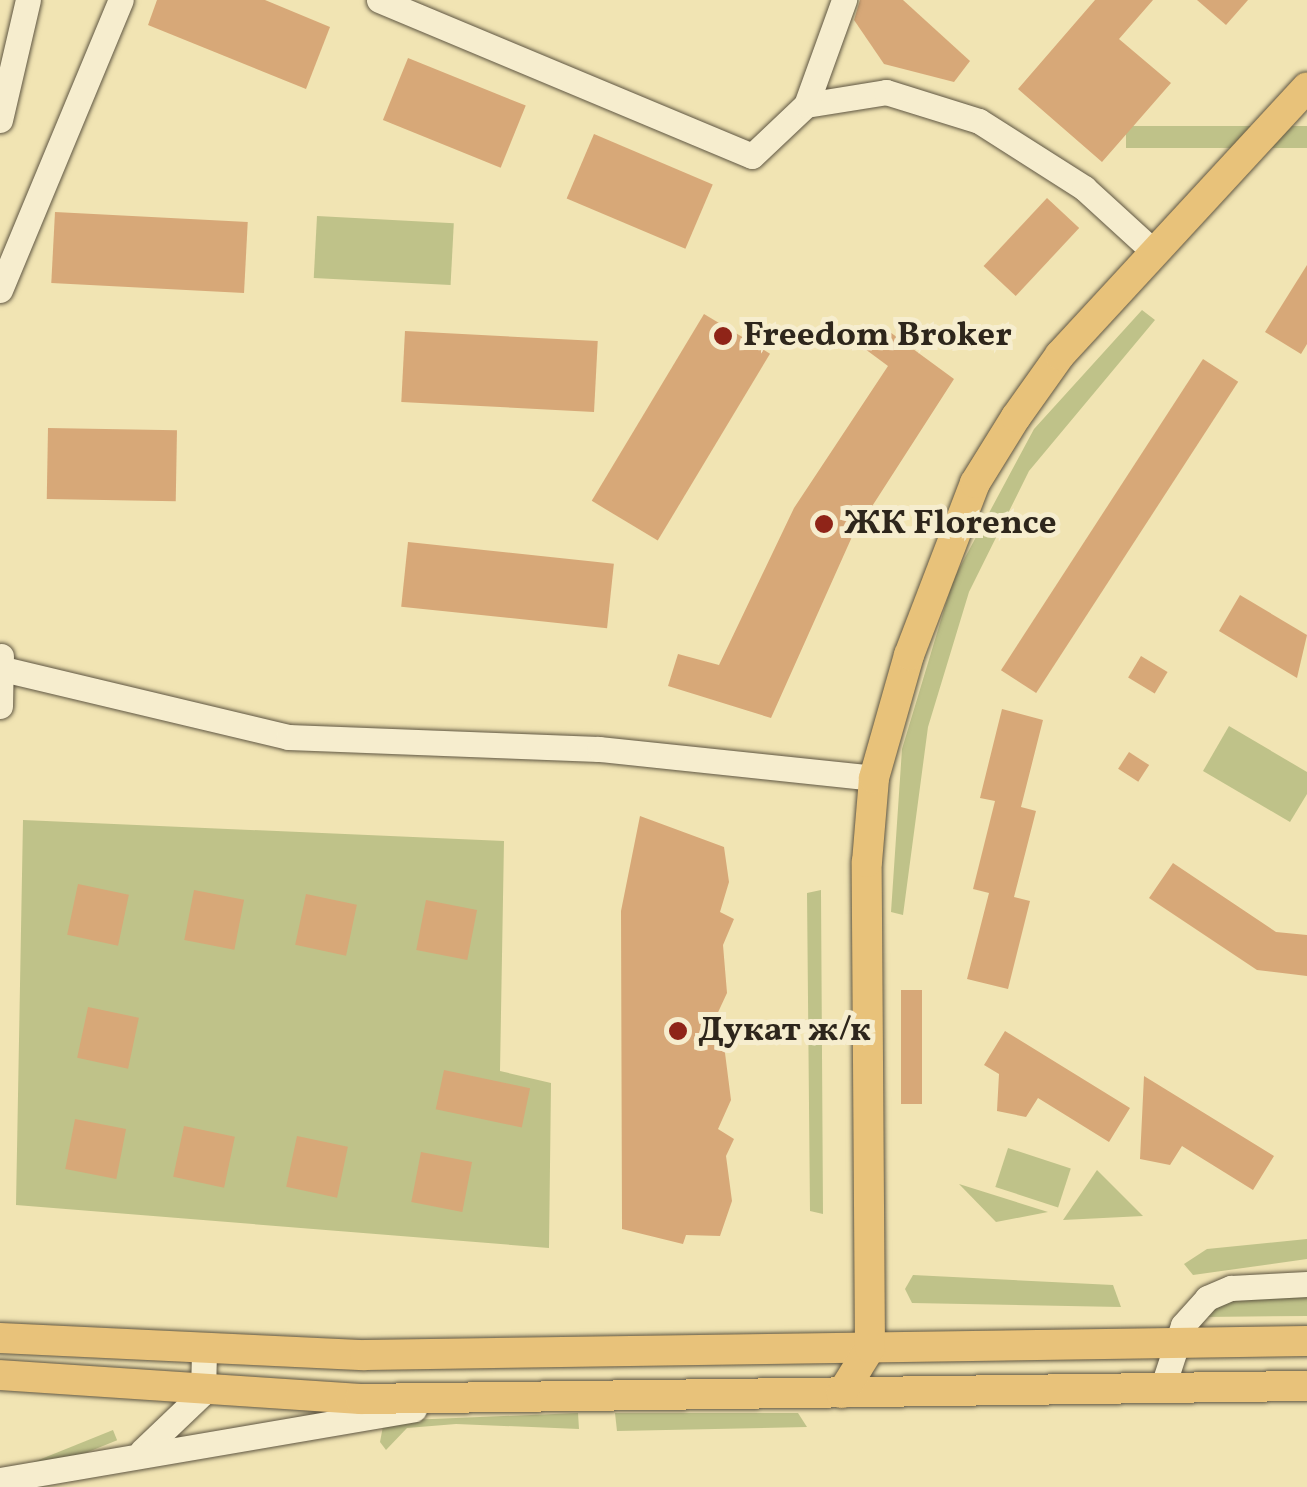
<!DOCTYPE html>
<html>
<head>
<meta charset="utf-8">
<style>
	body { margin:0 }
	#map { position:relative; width:1307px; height:1487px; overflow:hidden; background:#f1e4b3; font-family:Vollkorn,serif }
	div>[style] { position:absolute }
	.green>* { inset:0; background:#bfc289; transform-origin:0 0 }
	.building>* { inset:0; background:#d7a878; transform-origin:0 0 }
	.roads { filter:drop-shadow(0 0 2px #5f5642) drop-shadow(0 0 2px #5f5642) }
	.minor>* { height:25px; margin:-12.5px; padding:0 12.5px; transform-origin:12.5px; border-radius:12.5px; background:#f6edce }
	.major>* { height:30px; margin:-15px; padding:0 15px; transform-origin:15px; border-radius:15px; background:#e8c27a }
	.dots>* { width:28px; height:28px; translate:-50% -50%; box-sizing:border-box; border:5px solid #f6edce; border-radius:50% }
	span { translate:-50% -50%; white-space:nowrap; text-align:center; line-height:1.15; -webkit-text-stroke:10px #f6edce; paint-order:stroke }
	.poi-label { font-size:35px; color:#2e261c; font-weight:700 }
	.left { translate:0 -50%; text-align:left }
</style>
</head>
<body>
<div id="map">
	<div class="green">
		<div style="left:1307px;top:126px;width:22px;height:181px;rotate:90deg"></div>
		<div style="left:317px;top:216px;width:137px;height:62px;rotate:3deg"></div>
		<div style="clip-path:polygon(1142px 310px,1155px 320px,1029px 471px,969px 592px,928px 727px,903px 915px,891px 912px,902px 749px,953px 580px,1034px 429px)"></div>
		<div style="clip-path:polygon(1229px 726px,1307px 772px,1307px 794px,1290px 822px,1203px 771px)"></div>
		<div style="clip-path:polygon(23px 820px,504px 841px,500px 1071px,551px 1083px,549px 1248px,16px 1205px)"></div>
		<div style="clip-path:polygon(821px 890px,821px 891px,823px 1214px,810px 1211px,807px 893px)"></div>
		<div style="left:1008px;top:1148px;width:66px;height:41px;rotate:18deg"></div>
		<div style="clip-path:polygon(1097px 1170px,1143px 1216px,1063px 1220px)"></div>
		<div style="clip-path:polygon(959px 1184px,1048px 1212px,996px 1222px)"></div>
		<div style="clip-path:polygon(1307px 1239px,1307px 1259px,1193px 1275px,1184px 1264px,1207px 1249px)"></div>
		<div style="clip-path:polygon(913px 1275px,1113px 1285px,1121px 1307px,912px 1303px,905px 1289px)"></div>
		<div style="clip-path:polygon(1307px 1293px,1307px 1316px,1203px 1317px,1216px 1299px)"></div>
		<div style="clip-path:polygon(578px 1413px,579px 1429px,456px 1424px,407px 1428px,386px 1450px,380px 1442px,384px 1421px)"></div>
		<div style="clip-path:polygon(615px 1413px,798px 1413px,807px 1427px,617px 1431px)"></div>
		<div style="left:113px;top:1430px;width:11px;height:115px;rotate:68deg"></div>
	</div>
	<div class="building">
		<div style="clip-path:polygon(157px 0,265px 0,330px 27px,306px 89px,148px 25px)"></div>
		<div style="clip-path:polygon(860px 0,903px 0,970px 61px,954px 82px,884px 64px,854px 20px)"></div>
		<div style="clip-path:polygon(1095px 0,1153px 0,1119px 39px,1171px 83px,1102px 162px,1018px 89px)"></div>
		<div style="clip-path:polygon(1197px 0,1248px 0,1226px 25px)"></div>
		<div style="left:408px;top:58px;width:127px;height:67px;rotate:22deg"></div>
		<div style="left:594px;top:134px;width:129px;height:70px;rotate:23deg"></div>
		<div style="left:1047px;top:198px;width:44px;height:93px;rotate:43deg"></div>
		<div style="left:55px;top:212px;width:193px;height:71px;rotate:3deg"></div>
		<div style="clip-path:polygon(1307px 265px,1307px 344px,1301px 354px,1265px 332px)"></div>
		<div style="left:704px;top:314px;width:77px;height:218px;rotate:31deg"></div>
		<div style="clip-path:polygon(879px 324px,954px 379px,851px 539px,771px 718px,668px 686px,678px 654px,719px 665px,794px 508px,888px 366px,861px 346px)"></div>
		<div style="left:405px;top:331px;width:193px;height:71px;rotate:3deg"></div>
		<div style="left:1203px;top:359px;width:42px;height:371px;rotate:33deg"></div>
		<div style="left:48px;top:428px;width:129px;height:71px;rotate:1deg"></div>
		<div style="left:408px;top:542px;width:207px;height:65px;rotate:6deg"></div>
		<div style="clip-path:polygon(1240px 595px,1307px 635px,1297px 678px,1219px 631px)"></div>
		<div style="left:1141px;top:656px;width:31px;height:25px;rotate:31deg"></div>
		<div style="clip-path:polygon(1002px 709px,1043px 720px,1021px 807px,1036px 811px,1014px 897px,1030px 901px,1008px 989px,967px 979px,989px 893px,973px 889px,995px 801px,980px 798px)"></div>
		<div style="left:1129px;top:752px;width:24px;height:20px;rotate:33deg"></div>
		<div style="clip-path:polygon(640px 816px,724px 847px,729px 882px,720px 912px,734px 919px,723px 945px,727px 993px,714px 1021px,732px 1028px,725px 1053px,731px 1100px,718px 1129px,734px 1139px,726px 1156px,732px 1201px,720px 1236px,686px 1235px,683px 1244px,622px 1229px,621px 911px)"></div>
		<div style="clip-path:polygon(1173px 863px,1276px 932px,1307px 935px,1307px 976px,1257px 970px,1149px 898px)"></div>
		<div style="left:78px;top:884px;width:52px;height:52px;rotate:12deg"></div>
		<div style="left:194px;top:890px;width:51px;height:51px;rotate:11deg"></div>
		<div style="left:306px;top:894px;width:52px;height:52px;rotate:12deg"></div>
		<div style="left:426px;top:900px;width:52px;height:51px;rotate:11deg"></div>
		<div style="left:901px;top:990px;width:21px;height:114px"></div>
		<div style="left:88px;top:1007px;width:52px;height:52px;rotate:12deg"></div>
		<div style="clip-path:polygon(1005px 1031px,1130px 1108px,1109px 1142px,1038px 1098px,1026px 1117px,997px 1111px,999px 1074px,984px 1065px)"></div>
		<div style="left:444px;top:1070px;width:88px;height:40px;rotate:12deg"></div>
		<div style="clip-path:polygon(1144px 1076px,1274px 1156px,1253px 1190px,1182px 1146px,1170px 1165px,1140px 1159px)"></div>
		<div style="left:75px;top:1119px;width:52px;height:51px;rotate:11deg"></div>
		<div style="left:184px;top:1126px;width:52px;height:52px;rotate:12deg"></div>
		<div style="left:297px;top:1136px;width:52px;height:52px;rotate:12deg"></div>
		<div style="left:421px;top:1152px;width:52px;height:51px;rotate:11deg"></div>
	</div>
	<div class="roads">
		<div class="minor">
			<div style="left:379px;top:0;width:404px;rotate:22.7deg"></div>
			<div style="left:752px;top:156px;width:74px;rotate:-43.4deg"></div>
			<div style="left:806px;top:105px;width:81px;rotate:-9.2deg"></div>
			<div style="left:886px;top:92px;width:97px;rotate:17.3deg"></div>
			<div style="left:979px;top:121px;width:125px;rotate:32.5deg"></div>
			<div style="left:1084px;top:188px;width:93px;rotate:42.4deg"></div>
			<div style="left:806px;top:105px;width:112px;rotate:-70.1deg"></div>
			<div style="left:0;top:120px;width:123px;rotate:-76.9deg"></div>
			<div style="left:0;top:290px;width:314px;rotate:-67.4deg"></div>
			<div style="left:3px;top:669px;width:293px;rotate:13.4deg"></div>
			<div style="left:288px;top:737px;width:311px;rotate:2.2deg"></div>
			<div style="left:599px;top:749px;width:277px;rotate:6deg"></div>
			<div style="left:0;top:706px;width:50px;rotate:-88.9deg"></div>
			<div style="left:1162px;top:1389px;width:67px;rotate:-71.8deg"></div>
			<div style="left:1183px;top:1325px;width:36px;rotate:-48deg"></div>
			<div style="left:1207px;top:1298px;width:26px;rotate:-23deg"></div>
			<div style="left:1231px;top:1288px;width:76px;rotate:-3deg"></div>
			<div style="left:142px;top:1451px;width:84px;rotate:-43.6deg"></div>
			<div style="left:203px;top:1393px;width:42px;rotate:-88.6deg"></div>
			<div style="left:0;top:1480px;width:420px;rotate:-9.7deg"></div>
		</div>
		<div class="major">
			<div style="left:0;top:1338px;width:365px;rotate:2.7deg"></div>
			<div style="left:365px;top:1355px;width:942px;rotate:-0.85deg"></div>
			<div style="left:0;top:1375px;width:361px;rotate:3.8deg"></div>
			<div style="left:360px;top:1399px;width:947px;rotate:-0.79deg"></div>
			<div style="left:842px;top:1393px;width:53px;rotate:-58.1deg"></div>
			<div style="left:870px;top:1348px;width:486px;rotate:-90.4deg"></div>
			<div style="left:867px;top:862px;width:84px;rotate:-85.2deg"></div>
			<div style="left:874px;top:778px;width:128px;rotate:-74.1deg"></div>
			<div style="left:909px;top:655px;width:184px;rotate:-69deg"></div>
			<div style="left:975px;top:483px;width:78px;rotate:-58.2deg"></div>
			<div style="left:1016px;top:417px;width:76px;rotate:-54.6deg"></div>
			<div style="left:1060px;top:355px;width:364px;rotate:-47.3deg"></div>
		</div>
	</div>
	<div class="dots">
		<div style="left:723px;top:336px;background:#8f2418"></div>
		<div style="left:824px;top:524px;background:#8f2418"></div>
		<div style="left:678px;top:1031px;background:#8f2418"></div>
	</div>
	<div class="poi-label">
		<span class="left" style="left:743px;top:336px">Freedom Broker</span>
		<span class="left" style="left:844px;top:524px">ЖК Florence</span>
		<span class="left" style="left:698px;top:1031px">Дукат ж/к</span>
	</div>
</div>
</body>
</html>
